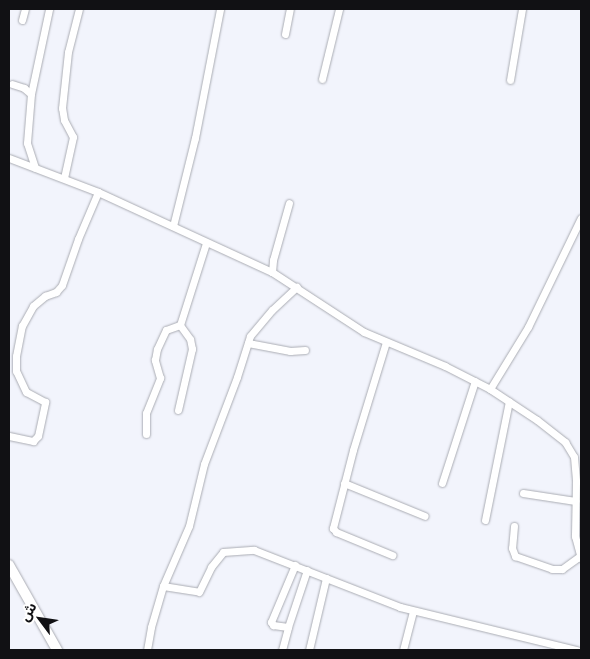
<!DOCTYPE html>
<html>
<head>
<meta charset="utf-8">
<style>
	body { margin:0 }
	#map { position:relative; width:590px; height:659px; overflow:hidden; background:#f2f4fc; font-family:Literata,"Noto Sans Arabic",serif }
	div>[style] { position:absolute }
	.roads { filter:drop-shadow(0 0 1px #aaacb3) drop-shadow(0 0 1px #aaacb3) }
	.minor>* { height:7px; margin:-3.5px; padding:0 3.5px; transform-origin:3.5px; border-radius:3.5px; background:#fff }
	.secondary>* { height:10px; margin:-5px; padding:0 5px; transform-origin:5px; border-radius:5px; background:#fff }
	span { translate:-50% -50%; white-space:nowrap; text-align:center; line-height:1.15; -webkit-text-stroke:4.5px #fff; paint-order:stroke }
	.frame { position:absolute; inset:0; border:10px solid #111114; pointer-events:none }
	.north { position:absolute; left:15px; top:594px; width:50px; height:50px; -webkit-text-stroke:4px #fff; paint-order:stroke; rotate:301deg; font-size:14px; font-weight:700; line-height:20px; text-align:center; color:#111114 }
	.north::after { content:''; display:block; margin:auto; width:18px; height:22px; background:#111114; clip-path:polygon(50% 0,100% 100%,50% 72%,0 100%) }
</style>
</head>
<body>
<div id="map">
	<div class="roads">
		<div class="minor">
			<div style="left:22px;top:20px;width:11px;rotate:-75deg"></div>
			<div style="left:285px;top:34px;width:25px;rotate:-79deg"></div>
			<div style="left:322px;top:79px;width:72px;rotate:-76.3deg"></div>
			<div style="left:510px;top:80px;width:72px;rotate:-80.4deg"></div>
			<div style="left:12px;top:84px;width:13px;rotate:18deg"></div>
			<div style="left:24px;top:88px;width:9px;rotate:41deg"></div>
			<div style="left:31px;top:94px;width:49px;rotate:94.7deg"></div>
			<div style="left:27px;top:143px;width:26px;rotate:72deg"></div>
			<div style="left:31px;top:94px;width:87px;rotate:-78deg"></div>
			<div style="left:9px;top:158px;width:95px;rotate:20.9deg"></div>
			<div style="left:98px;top:192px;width:192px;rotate:24.7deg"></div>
			<div style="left:272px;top:272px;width:110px;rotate:33.1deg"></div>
			<div style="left:364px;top:332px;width:88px;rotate:22.8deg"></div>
			<div style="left:445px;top:366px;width:51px;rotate:27.1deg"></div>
			<div style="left:490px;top:389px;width:56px;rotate:33.4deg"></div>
			<div style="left:537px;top:420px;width:36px;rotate:38deg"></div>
			<div style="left:565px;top:442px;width:17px;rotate:59deg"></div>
			<div style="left:574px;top:457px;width:25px;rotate:85deg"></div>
			<div style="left:576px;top:482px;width:54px;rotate:91.1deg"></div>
			<div style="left:575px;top:536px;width:23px;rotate:75deg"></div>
			<div style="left:64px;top:178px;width:42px;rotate:-77.6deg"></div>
			<div style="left:73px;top:137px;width:19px;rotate:-118deg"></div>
			<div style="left:64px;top:120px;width:12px;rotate:-99deg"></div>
			<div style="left:62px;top:108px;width:56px;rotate:-83.9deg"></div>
			<div style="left:68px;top:52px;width:44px;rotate:-75.7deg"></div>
			<div style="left:173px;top:226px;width:91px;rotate:-76deg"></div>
			<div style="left:195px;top:138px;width:131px;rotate:-79deg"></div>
			<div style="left:272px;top:272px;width:12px;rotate:-85deg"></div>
			<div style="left:273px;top:260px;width:59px;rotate:-74.3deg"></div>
			<div style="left:386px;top:342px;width:113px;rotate:107deg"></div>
			<div style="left:353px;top:450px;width:81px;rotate:104.4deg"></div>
			<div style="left:333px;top:528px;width:5px;rotate:53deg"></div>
			<div style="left:336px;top:532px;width:61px;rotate:22.3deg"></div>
			<div style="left:248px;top:343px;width:43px;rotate:10.8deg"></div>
			<div style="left:290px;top:351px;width:15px;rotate:-4deg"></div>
			<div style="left:490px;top:389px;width:73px;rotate:-58.5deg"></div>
			<div style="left:528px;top:327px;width:121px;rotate:-64.1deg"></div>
			<div style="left:178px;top:410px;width:63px;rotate:-77.1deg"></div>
			<div style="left:192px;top:349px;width:10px;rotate:-101deg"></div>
			<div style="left:190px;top:339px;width:17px;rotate:-126deg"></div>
			<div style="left:146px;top:434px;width:21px;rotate:-90deg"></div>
			<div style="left:146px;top:413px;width:38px;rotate:-68deg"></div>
			<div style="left:160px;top:378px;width:19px;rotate:-106deg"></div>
			<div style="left:155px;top:360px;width:11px;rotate:-80deg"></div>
			<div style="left:157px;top:349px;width:21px;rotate:-65deg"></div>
			<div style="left:166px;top:330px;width:15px;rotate:-20deg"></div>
			<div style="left:180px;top:325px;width:86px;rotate:-72.4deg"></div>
			<div style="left:9px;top:436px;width:25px;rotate:12deg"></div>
			<div style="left:33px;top:441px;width:7px;rotate:-45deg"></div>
			<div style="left:38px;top:436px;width:35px;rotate:-78deg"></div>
			<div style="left:45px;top:402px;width:21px;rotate:-152deg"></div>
			<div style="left:26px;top:392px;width:23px;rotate:-115deg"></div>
			<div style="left:16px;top:371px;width:15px;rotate:-90deg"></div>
			<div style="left:16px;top:356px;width:31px;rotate:-79deg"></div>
			<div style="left:22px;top:326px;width:23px;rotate:-61deg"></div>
			<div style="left:33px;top:306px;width:16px;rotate:-40deg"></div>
			<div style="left:45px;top:296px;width:12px;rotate:-20deg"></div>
			<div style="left:56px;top:292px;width:9px;rotate:-49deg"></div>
			<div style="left:62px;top:285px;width:49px;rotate:-70.8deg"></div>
			<div style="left:78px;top:239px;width:51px;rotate:-66.9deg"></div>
			<div style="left:344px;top:483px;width:87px;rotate:22.2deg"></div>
			<div style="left:442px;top:483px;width:107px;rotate:-72.1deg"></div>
			<div style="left:523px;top:493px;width:53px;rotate:8.7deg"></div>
			<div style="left:485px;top:520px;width:121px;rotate:-78.6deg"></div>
			<div style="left:514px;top:526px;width:22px;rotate:95deg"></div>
			<div style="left:512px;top:548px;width:9px;rotate:69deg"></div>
			<div style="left:515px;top:556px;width:39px;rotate:19deg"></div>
			<div style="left:552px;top:569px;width:10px"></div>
			<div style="left:562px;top:569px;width:22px;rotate:-36deg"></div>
			<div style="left:295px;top:565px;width:62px;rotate:112.8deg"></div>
			<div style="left:271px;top:622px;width:4px;rotate:56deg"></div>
			<div style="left:273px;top:625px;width:15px;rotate:8deg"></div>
			<div style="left:288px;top:627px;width:60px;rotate:-71.6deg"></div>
			<div style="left:163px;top:586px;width:36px;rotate:9deg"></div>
			<div style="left:199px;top:592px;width:28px;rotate:-64deg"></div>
			<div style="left:211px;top:567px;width:19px;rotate:-51deg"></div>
			<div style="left:223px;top:552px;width:31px;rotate:-4deg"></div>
			<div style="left:254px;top:550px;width:157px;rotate:21.3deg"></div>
			<div style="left:400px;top:607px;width:182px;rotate:13.7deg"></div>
			<div style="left:147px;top:650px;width:23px;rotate:-80deg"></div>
			<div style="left:151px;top:627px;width:43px;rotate:-73.7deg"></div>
			<div style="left:163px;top:586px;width:65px;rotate:-66.6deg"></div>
			<div style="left:189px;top:526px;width:64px;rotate:-76.4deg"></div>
			<div style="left:204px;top:464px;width:93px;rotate:-69.2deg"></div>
			<div style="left:237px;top:377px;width:43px;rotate:-72.4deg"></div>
			<div style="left:250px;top:336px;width:34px;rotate:-50deg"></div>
			<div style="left:272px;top:310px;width:34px;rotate:-43deg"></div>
			<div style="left:282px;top:650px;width:24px;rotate:-75deg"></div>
			<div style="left:309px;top:650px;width:74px;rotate:-76.7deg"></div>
			<div style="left:403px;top:650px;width:40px;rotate:-75.6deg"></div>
		</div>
		<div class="secondary">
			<div style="left:9px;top:565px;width:98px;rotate:60.5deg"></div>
		</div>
	</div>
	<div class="frame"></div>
	<div class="north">ش</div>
</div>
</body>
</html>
